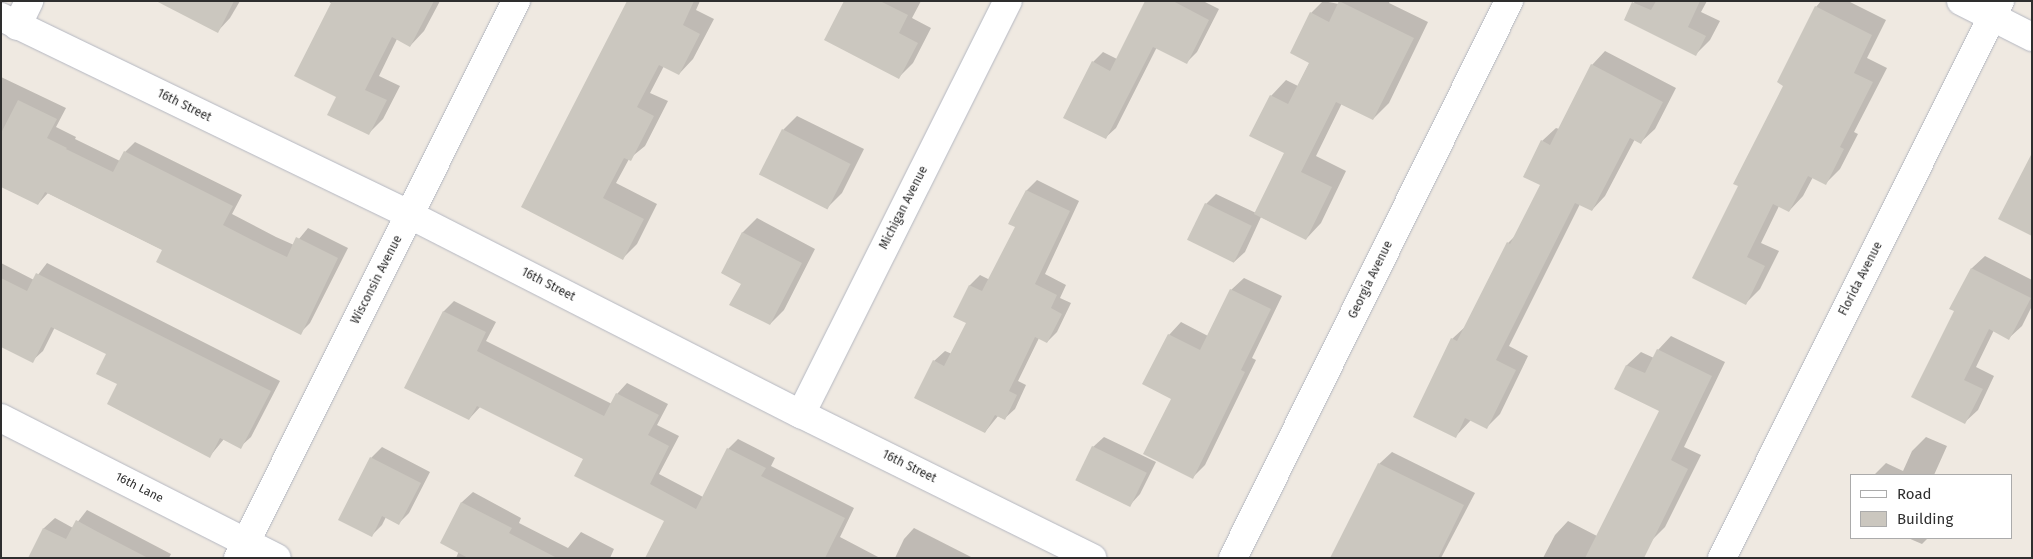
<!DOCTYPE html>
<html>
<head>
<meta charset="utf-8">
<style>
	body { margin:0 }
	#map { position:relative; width:2033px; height:559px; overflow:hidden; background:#efe9e1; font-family:"Fira Sans",sans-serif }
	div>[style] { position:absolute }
	.shadow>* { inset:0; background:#0003 }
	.building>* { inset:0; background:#cbc7bf; transform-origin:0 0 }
	.roads { filter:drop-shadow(0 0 1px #b4b7c1) drop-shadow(0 0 1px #b4b7c1) }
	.minor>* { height:28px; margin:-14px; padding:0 14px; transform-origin:14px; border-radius:14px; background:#fff }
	span { translate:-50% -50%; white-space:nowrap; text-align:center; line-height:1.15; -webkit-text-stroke:4.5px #fff; paint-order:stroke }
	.street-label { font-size:12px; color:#2e2e2e }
	.frame { position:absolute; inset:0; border:2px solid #2e2e2e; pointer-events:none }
	.legend { position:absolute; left:1850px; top:474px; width:162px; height:65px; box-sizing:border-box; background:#fff; border:1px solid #ababab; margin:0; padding:6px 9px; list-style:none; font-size:15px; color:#2e2e2e }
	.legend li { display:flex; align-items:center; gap:10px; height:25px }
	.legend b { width:25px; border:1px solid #ababab }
</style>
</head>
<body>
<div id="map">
	<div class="shadow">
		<div style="clip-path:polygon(161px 1px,240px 1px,230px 18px,218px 31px)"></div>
		<div style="clip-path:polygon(328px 1px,440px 1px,424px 31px,410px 46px,397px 39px,379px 76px,400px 86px,383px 119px,368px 134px,337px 96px,332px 4px)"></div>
		<div style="clip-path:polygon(628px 1px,700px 1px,696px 10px,714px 19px,693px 59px,679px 74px,664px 66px,650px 93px,668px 101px,645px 146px,629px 159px,616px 183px,657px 204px,637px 244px,623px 258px,523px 206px)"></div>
		<div style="clip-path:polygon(845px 1px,921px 1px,912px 18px,931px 28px,913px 63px,899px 77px)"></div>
		<div style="clip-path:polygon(1146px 1px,1203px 1px,1219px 9px,1197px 52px,1186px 63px,1157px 47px,1116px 128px,1105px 138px,1093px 62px,1103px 52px,1117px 59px)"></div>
		<div style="clip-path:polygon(1323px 1px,1339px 4px,1340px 1px,1390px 1px,1389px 3px,1428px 22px,1389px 103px,1373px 119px,1342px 103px,1316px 156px,1346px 171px,1321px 223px,1306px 239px,1261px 217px,1245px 252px,1234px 262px,1206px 204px,1216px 194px,1256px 213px,1285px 152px,1271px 96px,1286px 80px,1298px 86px,1310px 62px,1311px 13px)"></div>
		<div style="clip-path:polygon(1635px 1px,1707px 1px,1701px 12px,1720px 21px,1710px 40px,1696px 54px,1625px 19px)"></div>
		<div style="clip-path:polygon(1821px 1px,1848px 1px,1886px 20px,1867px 58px,1887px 68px,1854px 132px,1858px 134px,1840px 169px,1826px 183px,1813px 177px,1803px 196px,1789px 211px,1779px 206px,1761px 243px,1779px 251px,1760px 289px,1746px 303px,1740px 186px,1785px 85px,1816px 7px)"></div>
		<div style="clip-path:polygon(1605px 51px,1676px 88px,1655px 129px,1641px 142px,1635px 139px,1605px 196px,1592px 210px,1580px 204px,1509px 346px,1528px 356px,1500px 414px,1487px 427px,1471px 420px,1455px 437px,1452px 339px,1466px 326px,1508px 243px,1517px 234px,1542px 185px,1542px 141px,1556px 128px,1559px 129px,1592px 65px)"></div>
		<div style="clip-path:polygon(1px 77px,66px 108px,56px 127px,76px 137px,75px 139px,120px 161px,125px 152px,135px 142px,242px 195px,232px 214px,276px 237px,294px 245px,308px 228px,348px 248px,310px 323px,300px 333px,163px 250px,48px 193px,38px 204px,1px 186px)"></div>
		<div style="clip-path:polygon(797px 116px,864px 149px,842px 193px,828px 207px,783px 130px)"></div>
		<div style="clip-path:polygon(1037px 180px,1079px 201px,1045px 274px,1066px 285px,1060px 298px,1071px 303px,1057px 332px,1047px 342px,1039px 338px,1018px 381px,1026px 385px,1015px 409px,1004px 419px,998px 416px,985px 432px,934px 361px,945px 351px,952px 354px,968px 322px,955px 316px,970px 285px,980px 275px,990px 280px,1017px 227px,1027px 190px)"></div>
		<div style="clip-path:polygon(757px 218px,815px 249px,784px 310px,770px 324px,742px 283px,722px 273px,743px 232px)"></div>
		<div style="clip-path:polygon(1985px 256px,2032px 280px,2032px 306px,2022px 326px,2009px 338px,1994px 330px,1976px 367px,1994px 376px,1978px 410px,1965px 422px,1955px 311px,1951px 308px,1972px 268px)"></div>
		<div style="clip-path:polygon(1px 263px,34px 280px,47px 263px,280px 381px,251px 437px,240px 447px,224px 439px,210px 456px,119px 384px,107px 353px,55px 327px,43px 351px,32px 361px,1px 346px)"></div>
		<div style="clip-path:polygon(1244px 278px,1282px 296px,1252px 358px,1256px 360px,1205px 465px,1193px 477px,1173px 398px,1169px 335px,1181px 322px,1208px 336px,1231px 290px)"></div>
		<div style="clip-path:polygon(454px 301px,496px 322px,486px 341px,612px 404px,617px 394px,627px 383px,668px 404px,657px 425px,679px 436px,659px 474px,703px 497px,728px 449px,738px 439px,775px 458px,771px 466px,854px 508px,840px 537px,880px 558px,686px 558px,666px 521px,584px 459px,481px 406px,469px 419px,406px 387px,444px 311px)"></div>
		<div style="clip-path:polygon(1671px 336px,1725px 362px,1684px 447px,1701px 455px,1665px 527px,1651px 541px,1619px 558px,1543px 558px,1555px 535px,1568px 521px,1597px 536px,1661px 410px,1616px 388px,1627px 365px,1641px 352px,1654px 358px,1658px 350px)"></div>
		<div style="clip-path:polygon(1104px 437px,1156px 462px,1140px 494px,1130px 505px,1093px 447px)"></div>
		<div style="clip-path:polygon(1926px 437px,1947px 446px,1934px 475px,1874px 475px,1886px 463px,1903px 471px,1912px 451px)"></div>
		<div style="clip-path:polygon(382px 447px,430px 472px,409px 513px,399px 523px,386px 517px,382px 525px,371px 536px,340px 519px,371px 458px)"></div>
		<div style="clip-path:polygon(1392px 452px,1475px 493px,1441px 558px,1332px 558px,1379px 464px)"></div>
		<div style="clip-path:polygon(473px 492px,521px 518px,519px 523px,568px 548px,581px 532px,614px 549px,610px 558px,456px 558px,459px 551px,442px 542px,462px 502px)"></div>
		<div style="clip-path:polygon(87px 510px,171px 554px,169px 558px,30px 558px,44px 528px,55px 518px,73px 528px)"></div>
		<div style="clip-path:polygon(914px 528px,973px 558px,895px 558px,904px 539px)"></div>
		<div style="clip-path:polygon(1908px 538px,1928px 538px,1922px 544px)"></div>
	</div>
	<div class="building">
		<div style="clip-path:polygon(156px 1px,234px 1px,218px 33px)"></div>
		<div style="clip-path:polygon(332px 1px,434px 1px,410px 47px,392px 37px,365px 90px,387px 100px,369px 135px,327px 115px,336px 97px,294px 76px)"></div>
		<div style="clip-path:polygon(627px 1px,694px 1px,683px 25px,700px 34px,679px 75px,659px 65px,637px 107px,654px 116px,631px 161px,624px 158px,603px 198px,644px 219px,623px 260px,521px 207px)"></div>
		<div style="clip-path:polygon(844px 1px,880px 1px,908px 15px,899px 33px,918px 43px,899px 79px,824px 40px)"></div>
		<div style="clip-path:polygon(1145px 1px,1173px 1px,1209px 20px,1187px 64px,1153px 47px,1106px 139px,1063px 118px,1092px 61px,1110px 71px)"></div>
		<div style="clip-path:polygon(1339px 1px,1414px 38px,1373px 120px,1336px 102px,1301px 172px,1332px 187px,1306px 240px,1254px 214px,1284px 153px,1249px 136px,1270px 95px,1288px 104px,1309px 63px,1290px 53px,1310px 12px,1329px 22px)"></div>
		<div style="clip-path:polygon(1656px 1px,1700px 1px,1688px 27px,1706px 36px,1696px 56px,1624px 20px,1632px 2px,1651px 10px)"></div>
		<div style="clip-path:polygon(1815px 6px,1872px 35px,1854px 73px,1873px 82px,1840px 147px,1844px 149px,1826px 185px,1808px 176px,1789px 212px,1773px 204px,1747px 257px,1765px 266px,1746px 305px,1692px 278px,1738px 186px,1733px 184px,1783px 86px,1777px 82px)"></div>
		<div style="clip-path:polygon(1591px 64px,1663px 102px,1641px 144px,1630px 138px,1592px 211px,1575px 203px,1496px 360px,1516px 370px,1487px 429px,1465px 418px,1456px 438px,1413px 417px,1451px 338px,1457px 341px,1507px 242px,1510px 244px,1540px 185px,1523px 177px,1541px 140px,1550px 145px)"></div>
		<div style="clip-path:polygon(18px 100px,57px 119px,47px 138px,67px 148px,66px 149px,113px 172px,124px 151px,233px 206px,223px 225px,266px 247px,287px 257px,296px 237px,338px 258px,301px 335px,156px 262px,162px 250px,45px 192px,38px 205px,1px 187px,1px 133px)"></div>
		<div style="left:782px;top:129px;width:77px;height:51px;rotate:27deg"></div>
		<div style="clip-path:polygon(2032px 153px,2032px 236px,1998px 219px)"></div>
		<div style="clip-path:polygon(1026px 190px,1070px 211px,1035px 284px,1057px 295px,1051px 308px,1062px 314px,1047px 343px,1035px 337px,1009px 391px,1017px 395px,1005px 420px,995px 415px,985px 433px,914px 398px,933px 360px,944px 366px,966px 323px,953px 317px,969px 285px,982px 291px,1015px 227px,1008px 224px)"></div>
		<div style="left:1205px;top:203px;width:52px;height:41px;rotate:26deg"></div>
		<div style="clip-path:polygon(742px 232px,802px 263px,770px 325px,729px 305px,741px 284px,721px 273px)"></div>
		<div style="clip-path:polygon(1971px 268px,2031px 298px,2009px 340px,1989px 329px,1964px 380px,1983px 389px,1965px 424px,1911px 397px,1954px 311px,1949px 309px)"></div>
		<div style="clip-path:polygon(36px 273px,271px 391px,241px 449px,220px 438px,210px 458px,107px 404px,117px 384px,96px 374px,106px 354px,51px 327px,33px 363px,1px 347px,1px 278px,27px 291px)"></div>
		<div style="clip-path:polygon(1230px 289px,1271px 309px,1241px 370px,1245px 372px,1193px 479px,1143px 454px,1171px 399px,1142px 384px,1168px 334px,1200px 350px)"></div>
		<div style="clip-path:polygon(443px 311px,486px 332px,477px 351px,604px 416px,616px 393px,659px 415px,648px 435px,669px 446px,650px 484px,696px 509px,727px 448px,766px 468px,761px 476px,845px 518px,825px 558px,645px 558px,664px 521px,574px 476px,583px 459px,477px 406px,469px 420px,404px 388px)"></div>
		<div style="clip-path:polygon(1657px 349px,1712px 376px,1671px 460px,1688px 469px,1644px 558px,1585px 558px,1659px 411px,1614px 389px,1626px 365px,1645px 373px)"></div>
		<div style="left:1092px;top:446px;width:61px;height:38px;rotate:26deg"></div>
		<div style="clip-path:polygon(370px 457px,421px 483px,399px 525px,382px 516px,372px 537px,338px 520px)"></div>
		<div style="clip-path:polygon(1378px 463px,1464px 505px,1438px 558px,1330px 558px)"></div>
		<div style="clip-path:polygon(461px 502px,512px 528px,509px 533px,557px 558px,468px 558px,440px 543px)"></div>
		<div style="clip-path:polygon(76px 520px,98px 532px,148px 558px,28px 558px,43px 528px,66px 539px)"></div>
	</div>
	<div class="roads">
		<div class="minor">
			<div style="left:1961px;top:1px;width:80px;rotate:26.9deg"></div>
			<div style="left:1px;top:17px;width:454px;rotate:25.8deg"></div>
			<div style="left:410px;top:215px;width:439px;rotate:27deg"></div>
			<div style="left:801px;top:414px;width:325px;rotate:26.3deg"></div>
			<div style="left:17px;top:26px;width:28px;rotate:-64deg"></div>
			<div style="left:801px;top:414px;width:462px;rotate:-63.4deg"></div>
			<div style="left:1px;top:418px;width:309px;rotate:26.9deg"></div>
			<div style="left:238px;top:558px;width:623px;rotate:-63.48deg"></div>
			<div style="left:1233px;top:558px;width:622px;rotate:-63.64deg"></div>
			<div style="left:1722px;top:558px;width:623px;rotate:-63.48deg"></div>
		</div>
	</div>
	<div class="street-label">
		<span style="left:184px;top:106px;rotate:26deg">16th Street</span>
		<span style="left:904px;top:208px;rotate:-63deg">Michigan Avenue</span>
		<span style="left:1861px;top:279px;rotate:-63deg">Florida Avenue</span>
		<span style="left:377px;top:280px;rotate:-63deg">Wisconsin Avenue</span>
		<span style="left:1371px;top:280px;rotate:-64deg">Georgia Avenue</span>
		<span style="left:548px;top:285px;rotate:27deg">16th Street</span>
		<span style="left:909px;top:467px;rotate:26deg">16th Street</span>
		<span style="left:139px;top:488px;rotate:27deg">16th Lane</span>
	</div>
	<div class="frame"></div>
	<ul class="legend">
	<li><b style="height:6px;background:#fff"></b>Road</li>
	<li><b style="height:14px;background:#cbc7bf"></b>Building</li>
	</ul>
</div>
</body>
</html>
